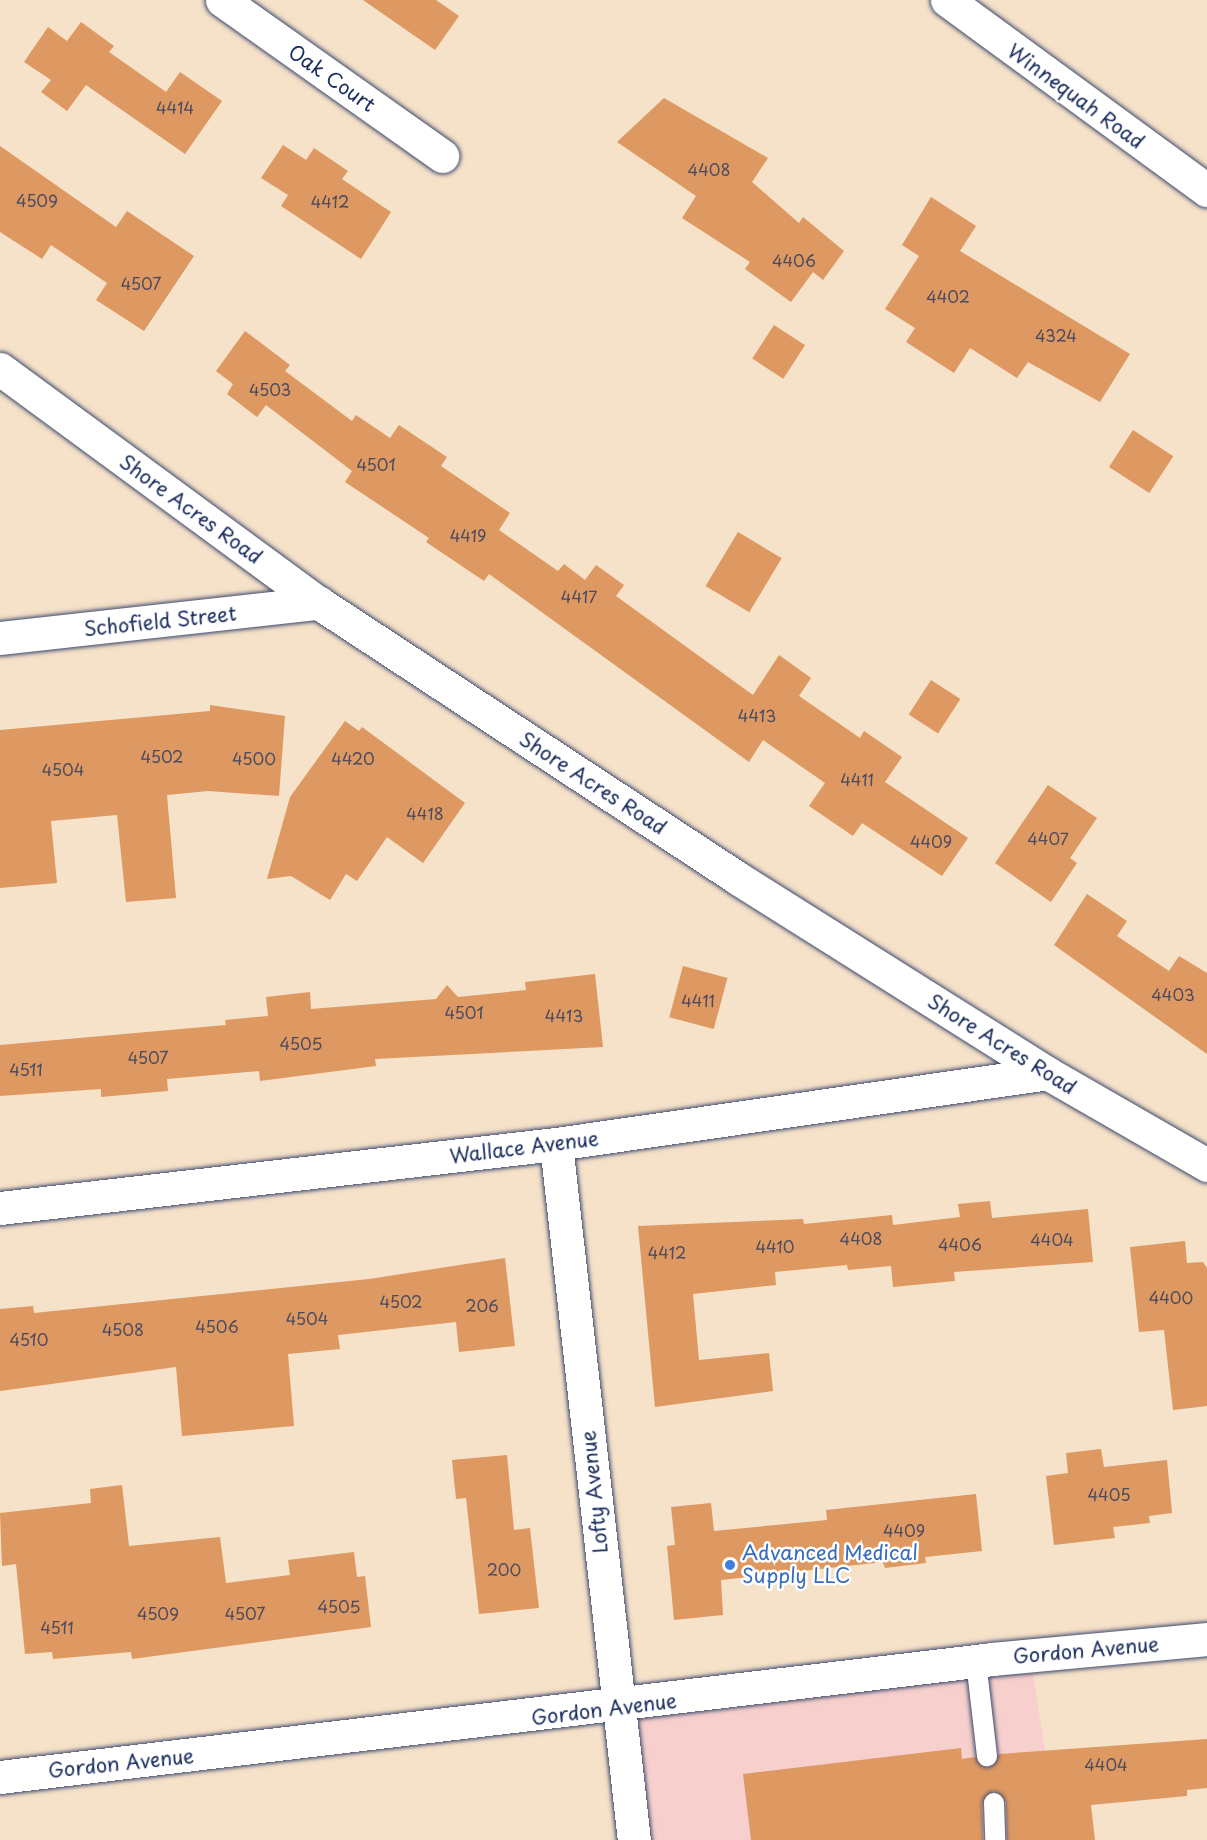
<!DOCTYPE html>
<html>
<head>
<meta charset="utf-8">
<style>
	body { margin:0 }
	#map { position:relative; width:1207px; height:1840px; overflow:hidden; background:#f6e1c9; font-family:"Playpen Sans",sans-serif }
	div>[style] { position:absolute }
	.built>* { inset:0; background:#f7d0cd }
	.building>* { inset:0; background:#dd9961; transform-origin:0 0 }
	.roads { filter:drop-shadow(0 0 2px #3c4a6e) drop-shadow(0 0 2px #3c4a6e) }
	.service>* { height:20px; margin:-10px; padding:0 10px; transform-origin:10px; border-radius:10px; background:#fff }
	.minor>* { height:33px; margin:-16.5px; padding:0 16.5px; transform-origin:16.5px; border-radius:16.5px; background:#fff }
	.dots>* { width:16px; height:16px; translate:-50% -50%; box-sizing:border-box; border:3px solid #fff; border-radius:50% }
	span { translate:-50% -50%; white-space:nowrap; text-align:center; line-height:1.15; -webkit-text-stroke:5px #fff; paint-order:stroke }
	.number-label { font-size:16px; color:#4c4a5f }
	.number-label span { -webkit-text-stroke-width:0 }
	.street-label { font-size:20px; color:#1b2f5e }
	.shop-label { font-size:20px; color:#366cbe }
	.left { translate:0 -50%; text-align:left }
</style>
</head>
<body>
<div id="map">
	<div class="built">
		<div style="clip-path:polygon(1030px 1655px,1059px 1840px,634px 1840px,618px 1707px)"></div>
	</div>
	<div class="building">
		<div style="clip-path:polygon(363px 0,436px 0,459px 16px,435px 50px)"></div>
		<div style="clip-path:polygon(81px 22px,114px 46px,109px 52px,166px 92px,180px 72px,222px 101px,185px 154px,86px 85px,67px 111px,41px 92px,51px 80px,24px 62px,48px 27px,67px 41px)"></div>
		<div style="clip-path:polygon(664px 98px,768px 158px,752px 182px,799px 223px,803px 217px,844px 251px,823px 280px,813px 272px,791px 302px,745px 269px,750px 262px,682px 218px,696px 196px,617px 142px)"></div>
		<div style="clip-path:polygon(283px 145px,306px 160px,314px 148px,348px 171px,342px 179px,391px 212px,361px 259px,281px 206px,288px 195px,261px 178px)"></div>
		<div style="clip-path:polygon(0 146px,116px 227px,127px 211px,194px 256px,144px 331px,96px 300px,107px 283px,51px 245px,42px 259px,0 232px)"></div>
		<div style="clip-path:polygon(931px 197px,976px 226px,960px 251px,1130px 354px,1100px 402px,1028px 362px,1017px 378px,970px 348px,954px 373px,906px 342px,915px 328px,885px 309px,919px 256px,902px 245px)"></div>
		<div style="left:774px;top:325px;width:37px;height:40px;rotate:33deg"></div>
		<div style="clip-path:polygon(245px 331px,290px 365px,285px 371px,352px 421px,356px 415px,390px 438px,399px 425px,447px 457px,441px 466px,510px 513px,499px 530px,558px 571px,564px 564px,585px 580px,596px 565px,624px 585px,616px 596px,753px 695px,779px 655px,811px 678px,799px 696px,860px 738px,864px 731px,902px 757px,885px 782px,968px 838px,942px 876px,862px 823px,853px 836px,809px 806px,825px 783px,763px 740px,749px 762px,489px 574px,484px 581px,426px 542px,429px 538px,345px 482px,352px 471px,266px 405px,257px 417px,227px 394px,233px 384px,216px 371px)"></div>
		<div style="left:1133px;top:430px;width:48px;height:44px;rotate:33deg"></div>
		<div style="left:738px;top:532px;width:51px;height:63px;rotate:31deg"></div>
		<div style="left:931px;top:680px;width:35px;height:41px;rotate:33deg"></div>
		<div style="clip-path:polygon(210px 705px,285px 716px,279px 796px,208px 791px,167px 795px,176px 898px,126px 902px,117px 815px,51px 821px,57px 883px,0 888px,0 730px,210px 711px)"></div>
		<div style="clip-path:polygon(345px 721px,359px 731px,362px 727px,465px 803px,423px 863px,387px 837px,357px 881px,346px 874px,330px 900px,291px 876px,267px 879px,290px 797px)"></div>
		<div style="clip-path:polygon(1048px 785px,1097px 818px,1070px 858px,1077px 863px,1051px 902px,995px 863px)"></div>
		<div style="clip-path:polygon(1087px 894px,1127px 921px,1117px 936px,1169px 971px,1179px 956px,1207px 973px,1207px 1054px,1054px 945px)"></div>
		<div style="left:683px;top:966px;width:46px;height:53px;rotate:15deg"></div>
		<div style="clip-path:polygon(595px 974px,603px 1047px,375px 1059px,376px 1066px,260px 1081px,259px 1071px,167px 1079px,168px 1091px,101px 1097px,101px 1089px,0 1096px,0 1045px,226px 1025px,225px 1020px,268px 1016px,266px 997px,310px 992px,311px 1009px,436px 999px,447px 985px,458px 997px,526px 990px,525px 982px)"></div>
		<div style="clip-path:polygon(990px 1201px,992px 1218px,1088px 1209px,1093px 1262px,954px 1272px,955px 1281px,893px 1287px,891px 1266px,848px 1270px,847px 1265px,775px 1272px,776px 1285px,693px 1294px,699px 1360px,769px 1353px,773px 1391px,655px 1407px,638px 1226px,803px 1219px,804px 1224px,892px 1215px,893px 1225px,960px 1217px,958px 1204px)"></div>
		<div style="clip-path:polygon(1185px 1241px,1187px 1263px,1203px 1262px,1207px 1268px,1207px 1406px,1173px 1410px,1164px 1330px,1139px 1332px,1130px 1247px)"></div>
		<div style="clip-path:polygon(505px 1258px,515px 1346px,459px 1352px,456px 1322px,338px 1335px,340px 1349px,288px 1354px,294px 1426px,182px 1436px,176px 1367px,0 1391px,0 1309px,33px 1306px,34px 1313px,369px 1279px)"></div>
		<div style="clip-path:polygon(1101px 1449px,1104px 1467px,1167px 1460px,1172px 1513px,1149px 1516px,1150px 1523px,1113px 1527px,1115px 1538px,1054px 1545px,1046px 1476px,1068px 1473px,1066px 1453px)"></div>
		<div style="clip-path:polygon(507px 1455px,514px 1530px,530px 1528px,539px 1608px,479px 1614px,466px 1498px,456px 1499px,452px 1460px)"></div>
		<div style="clip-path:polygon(122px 1485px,129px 1546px,220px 1537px,226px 1583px,290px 1575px,288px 1560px,354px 1552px,357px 1577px,365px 1576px,371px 1627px,132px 1659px,131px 1652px,53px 1659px,52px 1652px,25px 1654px,16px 1564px,2px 1566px,0 1513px,91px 1503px,90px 1489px)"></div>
		<div style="clip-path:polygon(976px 1494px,982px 1551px,925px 1557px,926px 1563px,885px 1568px,883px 1562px,721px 1580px,723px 1615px,674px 1620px,667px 1546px,675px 1545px,671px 1507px,711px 1503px,714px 1531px,827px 1520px,826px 1510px)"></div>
		<div style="clip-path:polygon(1207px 1739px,1207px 1788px,1187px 1790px,1187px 1796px,1091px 1805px,1095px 1840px,1007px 1840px,1006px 1802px,994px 1791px,982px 1803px,983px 1840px,751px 1840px,743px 1774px,961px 1748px,962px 1759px,975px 1757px,988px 1768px,999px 1754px)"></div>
	</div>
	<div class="roads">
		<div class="service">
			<div style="left:976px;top:1661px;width:96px;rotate:83.4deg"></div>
			<div style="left:994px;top:1803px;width:37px;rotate:88deg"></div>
		</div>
		<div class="minor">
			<div style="left:222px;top:0;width:270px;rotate:35.3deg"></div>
			<div style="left:947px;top:0;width:322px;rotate:36.2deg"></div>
			<div style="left:0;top:369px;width:396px;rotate:36.3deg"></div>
			<div style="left:319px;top:603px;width:503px;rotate:33.31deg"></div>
			<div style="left:739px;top:879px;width:364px;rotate:32.2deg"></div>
			<div style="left:1047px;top:1073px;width:185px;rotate:29.9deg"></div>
			<div style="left:0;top:638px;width:321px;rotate:-6.3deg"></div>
			<div style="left:556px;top:1144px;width:700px;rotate:83.61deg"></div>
			<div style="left:0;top:1208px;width:560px;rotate:-6.57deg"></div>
			<div style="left:556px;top:1144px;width:496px;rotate:-8.2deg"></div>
			<div style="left:0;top:1777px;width:999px;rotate:-6.78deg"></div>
			<div style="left:992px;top:1659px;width:216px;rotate:-5.3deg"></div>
		</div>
	</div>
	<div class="dots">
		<div style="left:730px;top:1565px;background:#3f7fe0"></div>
	</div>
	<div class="number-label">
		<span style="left:175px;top:107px">4414</span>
		<span style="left:709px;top:169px">4408</span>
		<span style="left:37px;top:200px">4509</span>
		<span style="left:330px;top:201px">4412</span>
		<span style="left:794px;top:260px">4406</span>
		<span style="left:141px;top:283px">4507</span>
		<span style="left:948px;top:296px">4402</span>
		<span style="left:1056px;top:335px">4324</span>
		<span style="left:270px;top:389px">4503</span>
		<span style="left:376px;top:464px">4501</span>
		<span style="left:468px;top:535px">4419</span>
		<span style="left:579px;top:596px">4417</span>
		<span style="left:757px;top:715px">4413</span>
		<span style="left:162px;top:756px">4502</span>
		<span style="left:254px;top:758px">4500</span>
		<span style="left:353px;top:758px">4420</span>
		<span style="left:63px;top:769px">4504</span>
		<span style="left:857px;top:779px">4411</span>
		<span style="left:425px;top:813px">4418</span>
		<span style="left:1048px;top:838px">4407</span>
		<span style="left:931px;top:841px">4409</span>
		<span style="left:1173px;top:994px">4403</span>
		<span style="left:698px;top:1000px">4411</span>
		<span style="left:464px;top:1012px">4501</span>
		<span style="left:564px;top:1015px">4413</span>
		<span style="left:301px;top:1043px">4505</span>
		<span style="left:148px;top:1057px">4507</span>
		<span style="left:26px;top:1069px">4511</span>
		<span style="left:861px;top:1238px">4408</span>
		<span style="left:1052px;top:1239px">4404</span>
		<span style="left:960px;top:1244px">4406</span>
		<span style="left:775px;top:1246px">4410</span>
		<span style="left:667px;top:1252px">4412</span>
		<span style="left:1171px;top:1297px">4400</span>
		<span style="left:401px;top:1301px">4502</span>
		<span style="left:482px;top:1305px">206</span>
		<span style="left:307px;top:1318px">4504</span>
		<span style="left:217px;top:1326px">4506</span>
		<span style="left:123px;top:1329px">4508</span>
		<span style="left:29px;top:1339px">4510</span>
		<span style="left:1109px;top:1494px">4405</span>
		<span style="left:904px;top:1530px">4409</span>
		<span style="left:504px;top:1569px">200</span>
		<span style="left:339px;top:1606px">4505</span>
		<span style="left:158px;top:1613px">4509</span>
		<span style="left:245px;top:1613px">4507</span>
		<span style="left:57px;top:1627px">4511</span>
		<span style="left:1106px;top:1764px">4404</span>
	</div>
	<div class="street-label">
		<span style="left:332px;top:78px;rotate:35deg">Oak Court</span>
		<span style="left:1076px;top:96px;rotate:36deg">Winnequah Road</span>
		<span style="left:191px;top:509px;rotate:36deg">Shore Acres Road</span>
		<span style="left:160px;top:621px;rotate:-6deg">Schofield Street</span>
		<span style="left:593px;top:783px;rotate:33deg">Shore Acres Road</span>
		<span style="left:1002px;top:1044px;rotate:32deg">Shore Acres Road</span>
		<span style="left:524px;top:1147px;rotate:-7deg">Wallace Avenue</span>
		<span style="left:594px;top:1492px;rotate:-96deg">Lofty Avenue</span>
		<span style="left:1086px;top:1650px;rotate:-5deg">Gordon Avenue</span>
		<span style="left:604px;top:1709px;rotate:-7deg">Gordon Avenue</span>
		<span style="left:121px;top:1763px;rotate:-6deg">Gordon Avenue</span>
	</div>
	<div class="shop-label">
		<span class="left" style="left:742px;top:1564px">Advanced Medical<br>Supply LLC</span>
	</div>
</div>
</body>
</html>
